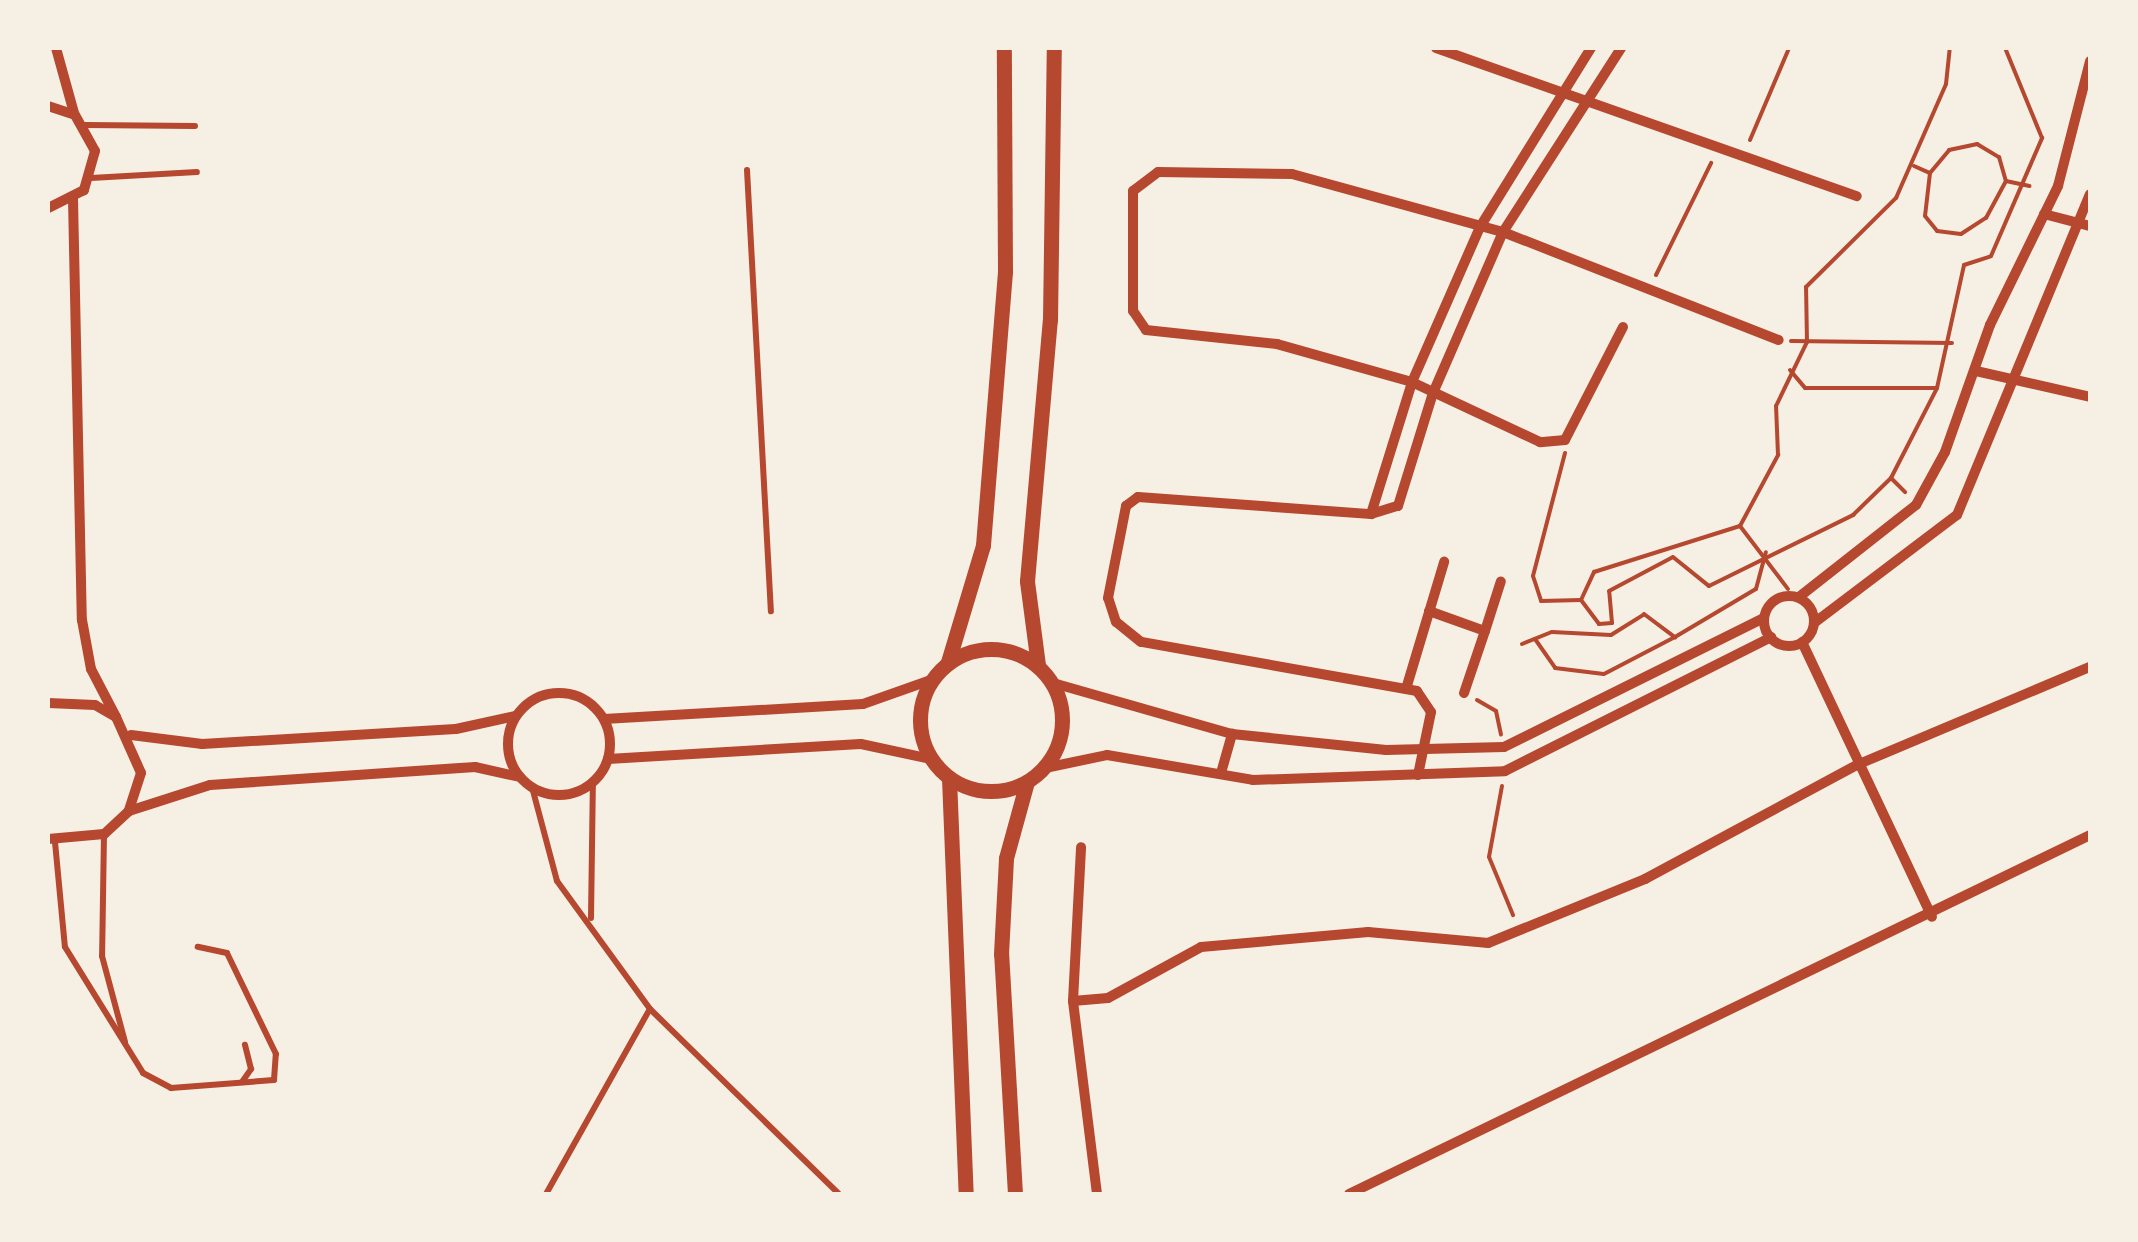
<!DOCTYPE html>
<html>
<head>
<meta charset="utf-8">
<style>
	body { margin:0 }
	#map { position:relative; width:2138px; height:1242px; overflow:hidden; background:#f6efe4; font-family:"Alegreya Sans",sans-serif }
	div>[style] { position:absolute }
	.path>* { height:4px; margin:-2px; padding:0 2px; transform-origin:2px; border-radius:2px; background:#b5482f }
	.service>* { height:6px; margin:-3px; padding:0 3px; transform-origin:3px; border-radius:3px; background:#b5482f }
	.minor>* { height:10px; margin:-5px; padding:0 5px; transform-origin:5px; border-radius:5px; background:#b5482f }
	.minor>.ring { margin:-5px; padding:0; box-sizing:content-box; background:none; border:10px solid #b5482f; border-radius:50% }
	.tertiary>* { height:15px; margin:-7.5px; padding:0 7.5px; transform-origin:7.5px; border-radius:7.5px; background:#b5482f }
	.tertiary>.ring { margin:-7.5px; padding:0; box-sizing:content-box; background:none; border:15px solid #b5482f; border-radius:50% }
	span { translate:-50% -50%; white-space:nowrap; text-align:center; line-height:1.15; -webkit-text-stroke:8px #f6efe4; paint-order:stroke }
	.frame { position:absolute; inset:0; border:50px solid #f6efe4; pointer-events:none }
</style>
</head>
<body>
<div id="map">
	<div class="path">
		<div style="left:1750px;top:140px;width:100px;rotate:-67deg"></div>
		<div style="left:1914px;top:166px;width:17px;rotate:24deg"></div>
		<div style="left:1930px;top:173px;width:30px;rotate:-50deg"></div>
		<div style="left:1949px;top:150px;width:29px;rotate:-12deg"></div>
		<div style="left:1977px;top:144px;width:26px;rotate:31deg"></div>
		<div style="left:1999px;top:157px;width:25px;rotate:74deg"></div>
		<div style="left:2006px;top:181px;width:24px;rotate:12deg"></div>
		<div style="left:1930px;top:173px;width:43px;rotate:96.6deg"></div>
		<div style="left:1925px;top:216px;width:19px;rotate:51deg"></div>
		<div style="left:1937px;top:231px;width:24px;rotate:7deg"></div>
		<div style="left:1961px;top:234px;width:30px;rotate:-33deg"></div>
		<div style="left:1986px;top:218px;width:42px;rotate:-61.6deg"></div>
		<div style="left:1656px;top:275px;width:125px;rotate:-63.8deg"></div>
		<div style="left:1791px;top:341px;width:161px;rotate:0.7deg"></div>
		<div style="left:1790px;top:370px;width:23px;rotate:50deg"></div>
		<div style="left:1805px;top:388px;width:131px"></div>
		<div style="left:1565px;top:453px;width:127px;rotate:104.6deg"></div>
		<div style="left:1533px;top:576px;width:26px;rotate:72deg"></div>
		<div style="left:1541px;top:601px;width:40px;rotate:-1.4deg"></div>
		<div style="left:1581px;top:600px;width:31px;rotate:-65deg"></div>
		<div style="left:1594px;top:572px;width:153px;rotate:-17.5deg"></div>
		<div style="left:1740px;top:526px;width:81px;rotate:-61.8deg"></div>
		<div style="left:1778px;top:455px;width:49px;rotate:-92.3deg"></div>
		<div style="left:1776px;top:406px;width:71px;rotate:-64.2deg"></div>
		<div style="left:1807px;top:342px;width:55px;rotate:-91deg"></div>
		<div style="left:1806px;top:287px;width:127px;rotate:-44.7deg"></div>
		<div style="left:1896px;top:198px;width:124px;rotate:-66.3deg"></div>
		<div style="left:1946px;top:84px;width:36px;rotate:-84deg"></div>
		<div style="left:1891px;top:478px;width:20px;rotate:45deg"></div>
		<div style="left:1740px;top:526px;width:79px;rotate:52.7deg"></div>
		<div style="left:1581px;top:600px;width:30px;rotate:53deg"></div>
		<div style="left:1599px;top:624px;width:13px;rotate:-4deg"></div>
		<div style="left:1612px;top:623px;width:32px;rotate:-95deg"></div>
		<div style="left:1609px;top:591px;width:72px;rotate:-28deg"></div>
		<div style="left:1673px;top:557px;width:46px;rotate:38.9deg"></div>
		<div style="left:1709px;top:586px;width:161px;rotate:-26.2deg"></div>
		<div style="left:1853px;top:515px;width:53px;rotate:-44.2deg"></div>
		<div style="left:1891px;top:478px;width:101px;rotate:-62.9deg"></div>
		<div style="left:1937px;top:388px;width:126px;rotate:-77.6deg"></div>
		<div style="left:1964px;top:265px;width:28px;rotate:-18deg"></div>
		<div style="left:1991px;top:256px;width:129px;rotate:-66.6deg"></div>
		<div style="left:2042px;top:138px;width:97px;rotate:-112.3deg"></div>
		<div style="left:1535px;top:639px;width:35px;rotate:55deg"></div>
		<div style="left:1555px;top:668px;width:49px;rotate:7deg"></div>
		<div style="left:1604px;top:674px;width:80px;rotate:-27.5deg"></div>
		<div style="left:1522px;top:644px;width:32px;rotate:-22deg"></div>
		<div style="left:1552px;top:632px;width:59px;rotate:2.9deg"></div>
		<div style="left:1611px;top:635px;width:39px;rotate:-32deg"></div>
		<div style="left:1644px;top:614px;width:39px;rotate:37deg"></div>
		<div style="left:1675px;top:637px;width:94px;rotate:-30.7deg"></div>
		<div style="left:1756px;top:589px;width:38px;rotate:-75deg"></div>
		<div style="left:1477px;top:700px;width:22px;rotate:30deg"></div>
		<div style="left:1496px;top:711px;width:24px;rotate:78deg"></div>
		<div style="left:1502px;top:786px;width:72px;rotate:100.4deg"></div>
		<div style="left:1489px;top:857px;width:63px;rotate:67.5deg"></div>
	</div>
	<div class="service">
		<div style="left:85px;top:125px;width:110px;rotate:0.5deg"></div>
		<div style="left:747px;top:170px;width:442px;rotate:86.9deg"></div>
		<div style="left:91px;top:178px;width:106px;rotate:-3.2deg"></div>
		<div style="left:532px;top:787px;width:97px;rotate:75.1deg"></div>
		<div style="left:557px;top:881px;width:158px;rotate:54deg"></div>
		<div style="left:650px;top:1009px;width:264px;rotate:44.4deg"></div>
		<div style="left:104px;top:834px;width:122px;rotate:90.9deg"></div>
		<div style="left:102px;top:956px;width:89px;rotate:75deg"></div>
		<div style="left:55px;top:842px;width:105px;rotate:84.6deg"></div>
		<div style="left:65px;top:947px;width:148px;rotate:58.2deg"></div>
		<div style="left:143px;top:1073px;width:32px;rotate:28deg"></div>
		<div style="left:171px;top:1088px;width:103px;rotate:-4.4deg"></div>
		<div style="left:274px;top:1080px;width:26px;rotate:-86deg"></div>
		<div style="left:276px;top:1054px;width:112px;rotate:-115.9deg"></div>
		<div style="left:227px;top:953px;width:30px;rotate:-168deg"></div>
		<div style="left:591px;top:918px;width:136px;rotate:-89.2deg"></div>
		<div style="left:242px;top:1082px;width:16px;rotate:-55deg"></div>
		<div style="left:251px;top:1069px;width:25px;rotate:-104deg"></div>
		<div style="left:546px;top:1194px;width:212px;rotate:-60.7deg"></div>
	</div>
	<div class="minor">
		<div style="left:56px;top:48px;width:67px;rotate:74.5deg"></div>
		<div style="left:1436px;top:48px;width:446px;rotate:19.4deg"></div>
		<div style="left:48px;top:106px;width:28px;rotate:18deg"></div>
		<div style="left:75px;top:115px;width:41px;rotate:60.9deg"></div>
		<div style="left:95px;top:151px;width:41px;rotate:105.8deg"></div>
		<div style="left:84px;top:190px;width:40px;rotate:153.4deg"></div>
		<div style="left:73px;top:199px;width:421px;rotate:88.8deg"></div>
		<div style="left:82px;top:620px;width:50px;rotate:79.6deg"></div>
		<div style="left:91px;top:669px;width:54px;rotate:62.5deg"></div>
		<div style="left:2044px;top:214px;width:48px;rotate:14.6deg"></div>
		<div style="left:1623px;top:327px;width:127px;rotate:117.2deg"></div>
		<div style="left:1565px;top:440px;width:25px;rotate:175deg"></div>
		<div style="left:1540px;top:442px;width:141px;rotate:-154.9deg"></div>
		<div style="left:1412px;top:382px;width:140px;rotate:-164.3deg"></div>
		<div style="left:1277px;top:344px;width:132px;rotate:-173.9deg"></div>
		<div style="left:1146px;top:330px;width:23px;rotate:-124deg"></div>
		<div style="left:1133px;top:311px;width:120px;rotate:-90deg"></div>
		<div style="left:1133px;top:191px;width:31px;rotate:-37deg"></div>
		<div style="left:1158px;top:172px;width:134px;rotate:0.9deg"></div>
		<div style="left:1292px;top:174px;width:219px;rotate:15.4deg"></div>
		<div style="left:1503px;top:232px;width:296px;rotate:21.4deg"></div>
		<div style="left:1976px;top:371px;width:117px;rotate:12.8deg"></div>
		<div style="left:1371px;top:514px;width:138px;rotate:-72.7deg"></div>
		<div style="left:1412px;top:382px;width:169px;rotate:-66.3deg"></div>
		<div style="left:1480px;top:227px;width:211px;rotate:-58.2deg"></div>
		<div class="ring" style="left:1764px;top:596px;width:40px;height:40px"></div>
		<div style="left:1799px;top:597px;width:149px;rotate:-38.2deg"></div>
		<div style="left:1916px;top:505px;width:60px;rotate:-61.3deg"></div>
		<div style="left:1945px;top:452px;width:135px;rotate:-70.5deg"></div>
		<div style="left:1990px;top:325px;width:155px;rotate:-63.9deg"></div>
		<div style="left:2058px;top:186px;width:129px;rotate:-75.6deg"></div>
		<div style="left:1429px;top:611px;width:59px;rotate:19.7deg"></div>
		<div style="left:1485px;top:631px;width:52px;rotate:-72.3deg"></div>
		<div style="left:1814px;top:623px;width:179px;rotate:-37.1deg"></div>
		<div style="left:1957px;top:515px;width:347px;rotate:-67.5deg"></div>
		<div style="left:1802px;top:642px;width:304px;rotate:64.7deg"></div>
		<div style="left:1053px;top:683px;width:186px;rotate:15.9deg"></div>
		<div style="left:1232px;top:734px;width:155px;rotate:5.9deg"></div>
		<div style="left:1386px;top:750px;width:118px;rotate:-1.5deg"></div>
		<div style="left:1504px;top:747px;width:290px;rotate:-26.4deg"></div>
		<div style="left:1406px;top:689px;width:133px;rotate:-73.3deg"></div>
		<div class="ring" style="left:508px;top:693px;width:92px;height:92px"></div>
		<div style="left:1464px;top:693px;width:65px;rotate:-71.3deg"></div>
		<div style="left:48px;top:703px;width:47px;rotate:2.4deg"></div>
		<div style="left:95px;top:705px;width:24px;rotate:30deg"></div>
		<div style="left:116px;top:717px;width:61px;rotate:65.9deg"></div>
		<div style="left:141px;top:773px;width:40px;rotate:108deg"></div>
		<div style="left:129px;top:811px;width:34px;rotate:137deg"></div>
		<div style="left:104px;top:834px;width:56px;rotate:174.9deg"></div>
		<div style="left:604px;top:719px;width:259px;rotate:-3.3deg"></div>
		<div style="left:863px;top:704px;width:72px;rotate:-19.4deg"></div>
		<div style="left:131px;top:735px;width:72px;rotate:7.2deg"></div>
		<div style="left:202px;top:744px;width:254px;rotate:-3.4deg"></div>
		<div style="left:456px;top:729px;width:60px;rotate:-12.4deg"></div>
		<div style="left:608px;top:759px;width:253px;rotate:-3.4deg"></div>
		<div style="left:861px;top:744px;width:72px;rotate:12.1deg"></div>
		<div style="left:1045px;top:768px;width:63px;rotate:-11.8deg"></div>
		<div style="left:1107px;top:755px;width:148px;rotate:9.7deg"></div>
		<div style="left:1253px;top:780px;width:252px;rotate:-2deg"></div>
		<div style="left:1505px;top:771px;width:298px;rotate:-26.7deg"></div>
		<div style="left:1221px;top:773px;width:41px;rotate:-74.2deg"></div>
		<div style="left:1418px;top:775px;width:64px;rotate:-78.3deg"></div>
		<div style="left:1431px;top:712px;width:25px;rotate:-124deg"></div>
		<div style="left:1417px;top:691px;width:280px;rotate:-169.9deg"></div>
		<div style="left:1141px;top:642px;width:32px;rotate:-141deg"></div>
		<div style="left:1116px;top:622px;width:25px;rotate:-108deg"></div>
		<div style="left:1108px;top:598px;width:94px;rotate:-78.9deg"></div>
		<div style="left:1126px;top:506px;width:15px;rotate:-37deg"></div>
		<div style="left:1138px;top:497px;width:234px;rotate:4.2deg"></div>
		<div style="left:1371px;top:514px;width:28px;rotate:-17deg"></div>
		<div style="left:1398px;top:506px;width:118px;rotate:-72.8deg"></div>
		<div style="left:1433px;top:393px;width:176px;rotate:-66.5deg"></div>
		<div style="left:1503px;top:232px;width:219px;rotate:-57.3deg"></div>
		<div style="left:129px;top:811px;width:85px;rotate:-17.8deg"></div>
		<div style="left:210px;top:785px;width:266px;rotate:-3.9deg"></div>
		<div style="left:475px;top:767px;width:46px;rotate:12.5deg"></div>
		<div style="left:1073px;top:1001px;width:154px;rotate:-87deg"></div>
		<div style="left:1097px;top:1194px;width:194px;rotate:-97.1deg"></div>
		<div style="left:1073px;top:1001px;width:35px;rotate:-5deg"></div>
		<div style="left:1108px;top:998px;width:106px;rotate:-28.7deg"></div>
		<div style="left:1201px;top:947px;width:168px;rotate:-5.1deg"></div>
		<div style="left:1368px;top:932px;width:121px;rotate:5.2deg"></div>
		<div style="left:1488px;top:943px;width:170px;rotate:-22.2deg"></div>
		<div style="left:1645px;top:879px;width:243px;rotate:-28.3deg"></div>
		<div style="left:1859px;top:764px;width:251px;rotate:-22.8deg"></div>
		<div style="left:1349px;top:1194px;width:823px;rotate:-25.85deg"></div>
	</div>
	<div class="tertiary">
		<div class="ring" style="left:920px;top:649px;width:127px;height:127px"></div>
		<div style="left:948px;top:662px;width:122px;rotate:-73.3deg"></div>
		<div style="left:983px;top:545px;width:274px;rotate:-85.4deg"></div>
		<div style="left:1005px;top:272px;width:224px;rotate:-90.3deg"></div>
		<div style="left:1038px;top:665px;width:85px;rotate:-97.5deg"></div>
		<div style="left:1027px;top:581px;width:262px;rotate:-85deg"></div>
		<div style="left:1050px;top:320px;width:272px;rotate:-89.2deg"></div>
		<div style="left:949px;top:778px;width:416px;rotate:87.7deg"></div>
		<div style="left:1015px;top:1194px;width:240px;rotate:-93.3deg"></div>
		<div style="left:1001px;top:954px;width:96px;rotate:-87deg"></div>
		<div style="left:1006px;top:858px;width:79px;rotate:-74.6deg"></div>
	</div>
	<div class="frame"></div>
</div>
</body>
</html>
